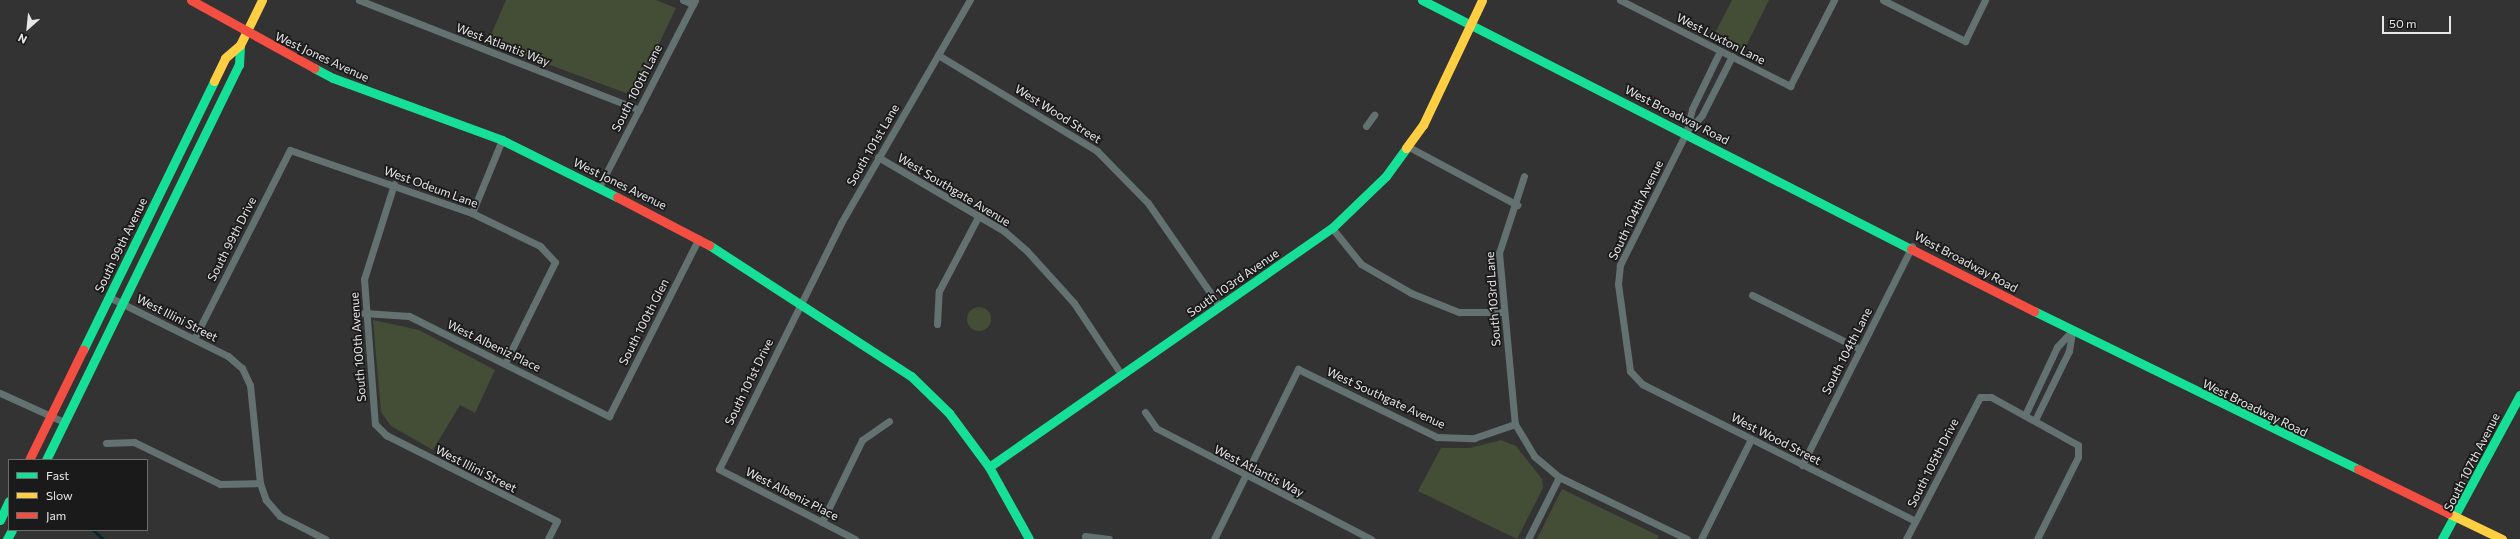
<!DOCTYPE html>
<html>
<head>
<meta charset="utf-8">
<style>
	body { margin:0 }
	#map { position:relative; width:2520px; height:539px; overflow:hidden; background:#343334; font-family:Commissioner,sans-serif }
	div>[style] { position:absolute }
	.green>* { inset:0; background:#444d35 }
	.round { border-radius:50% }
	.stream>* { height:3px; margin:-1.5px; padding:0 1.5px; transform-origin:1.5px; border-radius:1.5px; background:#05242b }
	.street>* { height:7px; margin:-3.5px; padding:0 3.5px; transform-origin:3.5px; border-radius:3.5px; background:#637170 }
	.fast>* { height:9px; margin:-4.5px; padding:0 4.5px; transform-origin:4.5px; border-radius:4.5px; background:#16e098 }
	.slow>* { height:9px; margin:-4.5px; padding:0 4.5px; transform-origin:4.5px; border-radius:4.5px; background:#ffcf43 }
	.jam>* { height:9px; margin:-4.5px; padding:0 4.5px; transform-origin:4.5px; border-radius:4.5px; background:#f24e42 }
	span { translate:-50% -50%; white-space:nowrap; text-align:center; line-height:1.15; -webkit-text-stroke:3.5px #1b1a1b; paint-order:stroke }
	.street-label { font-size:12px; color:#e8e7e8 }
	.legend { position:absolute; left:8px; top:459px; width:140px; height:72px; box-sizing:border-box; background:#1b1a1b; border:1px solid #6d6c6d; margin:0; padding:5px 7px; list-style:none; font-size:12px; color:#e8e7e8 }
	.legend li { display:flex; align-items:center; gap:8px; height:20px }
	.legend b { width:20px; border:1px solid #6d6c6d }
	.north { position:absolute; left:8px; top:8px; width:40px; height:40px; -webkit-text-stroke:3px #1b1a1b; paint-order:stroke; rotate:207deg; font-size:11px; font-weight:700; line-height:16px; text-align:center; color:#e8e7e8 }
	.north::after { content:''; display:block; margin:auto; width:14px; height:18px; background:#e8e7e8; clip-path:polygon(50% 0,100% 100%,50% 72%,0 100%) }
	.scale { position:absolute; left:2382px; top:16px; width:69px; height:18px; box-sizing:border-box; border:2px solid #e8e7e8; border-top:0; padding-left:5px; font-size:12px; line-height:14px; white-space:nowrap; color:#e8e7e8; -webkit-text-stroke:3px #1b1a1b; paint-order:stroke }
</style>
</head>
<body>
<div id="map">
	<div class="green">
		<div style="clip-path:polygon(506px 0,656px 0,676px 8px,634px 96px,488px 42px)"></div>
		<div style="clip-path:polygon(1732px 0,1769px 0,1744px 50px,1714px 35px)"></div>
		<div class="round" style="left:967px;top:307px;width:24px;height:24px"></div>
		<div style="clip-path:polygon(373px 320px,419px 330px,495px 370px,475px 413px,460px 405px,433px 450px,391px 426px,381px 412px)"></div>
		<div style="clip-path:polygon(1501px 440px,1516px 446px,1542px 479px,1543px 488px,1517px 539px,1418px 491px,1441px 448px,1470px 448px)"></div>
		<div style="clip-path:polygon(1562px 489px,1659px 536px,1657px 539px,1537px 539px)"></div>
	</div>
	<div class="stream">
		<div style="left:93px;top:530px;width:13px;rotate:42deg"></div>
	</div>
	<div class="street">
		<div style="left:359px;top:0;width:301px;rotate:21.4deg"></div>
		<div style="left:683px;top:0;width:11px;rotate:22deg"></div>
		<div style="left:1620px;top:0;width:191px;rotate:26.8deg"></div>
		<div style="left:1790px;top:86px;width:97px;rotate:-62.9deg"></div>
		<div style="left:1883px;top:0;width:92px;rotate:26.6deg"></div>
		<div style="left:1965px;top:41px;width:46px;rotate:-64deg"></div>
		<div style="left:1720px;top:51px;width:64px;rotate:115.8deg"></div>
		<div style="left:1692px;top:109px;width:25px;rotate:104deg"></div>
		<div style="left:1686px;top:133px;width:148px;rotate:116.6deg"></div>
		<div style="left:1620px;top:265px;width:19px;rotate:96deg"></div>
		<div style="left:1618px;top:284px;width:88px;rotate:82.1deg"></div>
		<div style="left:1630px;top:371px;width:18px;rotate:47deg"></div>
		<div style="left:1642px;top:384px;width:305px;rotate:26.6deg"></div>
		<div style="left:938px;top:55px;width:186px;rotate:31.1deg"></div>
		<div style="left:1097px;top:151px;width:73px;rotate:45.6deg"></div>
		<div style="left:1148px;top:203px;width:126px;rotate:55.3deg"></div>
		<div style="left:1366px;top:126px;width:14px;rotate:-54deg"></div>
		<div style="left:1686px;top:133px;width:24px;rotate:-48deg"></div>
		<div style="left:1702px;top:115px;width:66px;rotate:-63deg"></div>
		<div style="left:1409px;top:147px;width:123px;rotate:28.2deg"></div>
		<div style="left:878px;top:157px;width:146px;rotate:30.4deg"></div>
		<div style="left:1004px;top:231px;width:30px;rotate:41deg"></div>
		<div style="left:1027px;top:251px;width:70px;rotate:47.9deg"></div>
		<div style="left:1074px;top:303px;width:85px;rotate:56.5deg"></div>
		<div style="left:1524px;top:176px;width:81px;rotate:108deg"></div>
		<div style="left:1499px;top:253px;width:172px;rotate:84.7deg"></div>
		<div style="left:1515px;top:424px;width:37px;rotate:59deg"></div>
		<div style="left:1534px;top:456px;width:33px;rotate:40deg"></div>
		<div style="left:1559px;top:477px;width:142px;rotate:25.8deg"></div>
		<div style="left:394px;top:184px;width:100px;rotate:107.5deg"></div>
		<div style="left:364px;top:279px;width:145px;rotate:85.7deg"></div>
		<div style="left:375px;top:424px;width:16px;rotate:45deg"></div>
		<div style="left:386px;top:435px;width:191px;rotate:26.7deg"></div>
		<div style="left:557px;top:521px;width:20px;rotate:117deg"></div>
		<div style="left:599px;top:187px;width:210px;rotate:-62.8deg"></div>
		<div style="left:472px;top:213px;width:79px;rotate:-67.7deg"></div>
		<div style="left:1332px;top:228px;width:46px;rotate:51.1deg"></div>
		<div style="left:1361px;top:264px;width:58px;rotate:30.1deg"></div>
		<div style="left:1411px;top:293px;width:52px;rotate:21.6deg"></div>
		<div style="left:1459px;top:312px;width:44px"></div>
		<div style="left:1752px;top:295px;width:121px;rotate:26.6deg"></div>
		<div style="left:109px;top:297px;width:133px;rotate:26.4deg"></div>
		<div style="left:228px;top:356px;width:18px;rotate:41deg"></div>
		<div style="left:242px;top:368px;width:19px;rotate:65deg"></div>
		<div style="left:250px;top:385px;width:99px;rotate:84.2deg"></div>
		<div style="left:260px;top:483px;width:18px;rotate:71deg"></div>
		<div style="left:266px;top:500px;width:21px;rotate:49deg"></div>
		<div style="left:280px;top:516px;width:51px;rotate:27.1deg"></div>
		<div style="left:364px;top:313px;width:45px;rotate:3.8deg"></div>
		<div style="left:409px;top:316px;width:224px;rotate:26.6deg"></div>
		<div style="left:609px;top:416px;width:199px;rotate:-63.2deg"></div>
		<div style="left:937px;top:324px;width:33px;rotate:-87deg"></div>
		<div style="left:939px;top:291px;width:86px;rotate:-62.2deg"></div>
		<div style="left:194px;top:339px;width:212px;rotate:-63.1deg"></div>
		<div style="left:290px;top:150px;width:193px;rotate:19.1deg"></div>
		<div style="left:472px;top:213px;width:76px;rotate:25.9deg"></div>
		<div style="left:540px;top:246px;width:22px;rotate:47deg"></div>
		<div style="left:555px;top:262px;width:113px;rotate:116.3deg"></div>
		<div style="left:0;top:393px;width:70px;rotate:24.4deg"></div>
		<div style="left:1145px;top:412px;width:19px;rotate:55deg"></div>
		<div style="left:1156px;top:428px;width:242px;rotate:27.3deg"></div>
		<div style="left:2025px;top:415px;width:75px;rotate:-64.8deg"></div>
		<div style="left:2057px;top:347px;width:22px;rotate:-47deg"></div>
		<div style="left:2035px;top:420px;width:77px;rotate:-63.8deg"></div>
		<div style="left:2069px;top:351px;width:20px;rotate:-81deg"></div>
		<div style="left:106px;top:443px;width:28px;rotate:-2deg"></div>
		<div style="left:134px;top:442px;width:96px;rotate:26deg"></div>
		<div style="left:220px;top:484px;width:40px;rotate:-1.4deg"></div>
		<div style="left:1802px;top:465px;width:245px;rotate:-63.3deg"></div>
		<div style="left:822px;top:522px;width:91px;rotate:-64deg"></div>
		<div style="left:862px;top:440px;width:33px;rotate:-35deg"></div>
		<div style="left:1085px;top:536px;width:24px;rotate:7deg"></div>
		<div style="left:855px;top:539px;width:153px;rotate:-152.8deg"></div>
		<div style="left:719px;top:469px;width:275px;rotate:-63.6deg"></div>
		<div style="left:841px;top:223px;width:258px;rotate:-60deg"></div>
		<div style="left:1214px;top:539px;width:190px;rotate:-63.7deg"></div>
		<div style="left:1298px;top:369px;width:155px;rotate:26.1deg"></div>
		<div style="left:1437px;top:437px;width:37px;rotate:2deg"></div>
		<div style="left:1474px;top:438px;width:43px;rotate:-18.9deg"></div>
		<div style="left:1528px;top:539px;width:69px;rotate:-63.4deg"></div>
		<div style="left:1701px;top:539px;width:112px;rotate:-63.4deg"></div>
		<div style="left:1906px;top:539px;width:160px;rotate:-62.5deg"></div>
		<div style="left:1980px;top:397px;width:11px"></div>
		<div style="left:1991px;top:397px;width:99px;rotate:28.9deg"></div>
		<div style="left:2078px;top:445px;width:12px;rotate:90deg"></div>
		<div style="left:2078px;top:457px;width:92px;rotate:116.6deg"></div>
	</div>
	<div class="fast">
		<div style="left:1422px;top:0;width:549px;rotate:26.99deg"></div>
		<div style="left:314px;top:68px;width:21px;rotate:28deg"></div>
		<div style="left:333px;top:78px;width:180px;rotate:20.1deg"></div>
		<div style="left:502px;top:140px;width:128px;rotate:26.4deg"></div>
		<div style="left:709px;top:245px;width:241px;rotate:33deg"></div>
		<div style="left:911px;top:376px;width:53px;rotate:44.2deg"></div>
		<div style="left:949px;top:413px;width:67px;rotate:53.5deg"></div>
		<div style="left:989px;top:467px;width:82px;rotate:60.9deg"></div>
		<div style="left:2034px;top:311px;width:360px;rotate:26deg"></div>
		<div style="left:83px;top:350px;width:299px;rotate:-64deg"></div>
		<div style="left:46px;top:460px;width:440px;rotate:-64deg"></div>
		<div style="left:239px;top:65px;width:20px;rotate:-87deg"></div>
		<div style="left:989px;top:467px;width:418px;rotate:-34.9deg"></div>
		<div style="left:1332px;top:228px;width:75px;rotate:-43.9deg"></div>
		<div style="left:1386px;top:176px;width:34px;rotate:-54deg"></div>
		<div style="left:0;top:520px;width:21px;rotate:-65deg"></div>
		<div style="left:7px;top:539px;width:10px;rotate:-61deg"></div>
		<div style="left:2442px;top:539px;width:164px;rotate:-61.6deg"></div>
	</div>
	<div class="slow">
		<div style="left:214px;top:81px;width:25px;rotate:-64deg"></div>
		<div style="left:225px;top:58px;width:20px;rotate:-41deg"></div>
		<div style="left:240px;top:45px;width:50px;rotate:-63.9deg"></div>
		<div style="left:1406px;top:148px;width:29px;rotate:-54deg"></div>
		<div style="left:1423px;top:125px;width:138px;rotate:-64.7deg"></div>
		<div style="left:2448px;top:513px;width:60px;rotate:25.7deg"></div>
	</div>
	<div class="jam">
		<div style="left:191px;top:0;width:141px;rotate:28.9deg"></div>
		<div style="left:617px;top:197px;width:104px;rotate:27.6deg"></div>
		<div style="left:1911px;top:249px;width:138px;rotate:26.8deg"></div>
		<div style="left:29px;top:460px;width:123px;rotate:-63.9deg"></div>
		<div style="left:2358px;top:469px;width:100px;rotate:26.1deg"></div>
	</div>
	<div class="street-label">
		<span style="left:1721px;top:39px;rotate:27deg">West Luxton Lane</span>
		<span style="left:503px;top:45px;rotate:21deg">West Atlantis Way</span>
		<span style="left:322px;top:57px;rotate:25deg">West Jones Avenue</span>
		<span style="left:637px;top:88px;rotate:-63deg">South 100th Lane</span>
		<span style="left:1058px;top:114px;rotate:32deg">West Wood Street</span>
		<span style="left:1677px;top:115px;rotate:27deg">West Broadway Road</span>
		<span style="left:873px;top:145px;rotate:-60deg">South 101st Lane</span>
		<span style="left:620px;top:184px;rotate:26deg">West Jones Avenue</span>
		<span style="left:431px;top:187px;rotate:20deg">West Odeum Lane</span>
		<span style="left:954px;top:190px;rotate:31deg">West Southgate Avenue</span>
		<span style="left:1636px;top:210px;rotate:-64deg">South 104th Avenue</span>
		<span style="left:232px;top:239px;rotate:-63deg">South 99th Drive</span>
		<span style="left:121px;top:245px;rotate:-64deg">South 99th Avenue</span>
		<span style="left:1966px;top:262px;rotate:28deg">West Broadway Road</span>
		<span style="left:1233px;top:283px;rotate:-35deg">South 103rd Avenue</span>
		<span style="left:1493px;top:299px;rotate:-94deg">South 103rd Lane</span>
		<span style="left:177px;top:318px;rotate:27deg">West Illini Street</span>
		<span style="left:644px;top:322px;rotate:-63deg">South 100th Glen</span>
		<span style="left:494px;top:346px;rotate:26deg">West Albeniz Place</span>
		<span style="left:358px;top:347px;rotate:-94deg">South 100th Avenue</span>
		<span style="left:1847px;top:351px;rotate:-63deg">South 104th Lane</span>
		<span style="left:749px;top:382px;rotate:-64deg">South 101st Drive</span>
		<span style="left:1386px;top:398px;rotate:25deg">West Southgate Avenue</span>
		<span style="left:2255px;top:408px;rotate:26deg">West Broadway Road</span>
		<span style="left:1776px;top:439px;rotate:27deg">West Wood Street</span>
		<span style="left:2472px;top:462px;rotate:-63deg">South 107th Avenue</span>
		<span style="left:1933px;top:463px;rotate:-63deg">South 105th Drive</span>
		<span style="left:476px;top:469px;rotate:27deg">West Illini Street</span>
		<span style="left:1259px;top:471px;rotate:27deg">West Atlantis Way</span>
		<span style="left:792px;top:494px;rotate:27deg">West Albeniz Place</span>
	</div>
	<ul class="legend">
	<li><b style="height:5px;background:#16e098"></b>Fast</li>
	<li><b style="height:5px;background:#ffcf43"></b>Slow</li>
	<li><b style="height:5px;background:#f24e42"></b>Jam</li>
	</ul>
	<div class="north">N</div>
	<div class="scale">50 m</div>
</div>
</body>
</html>
